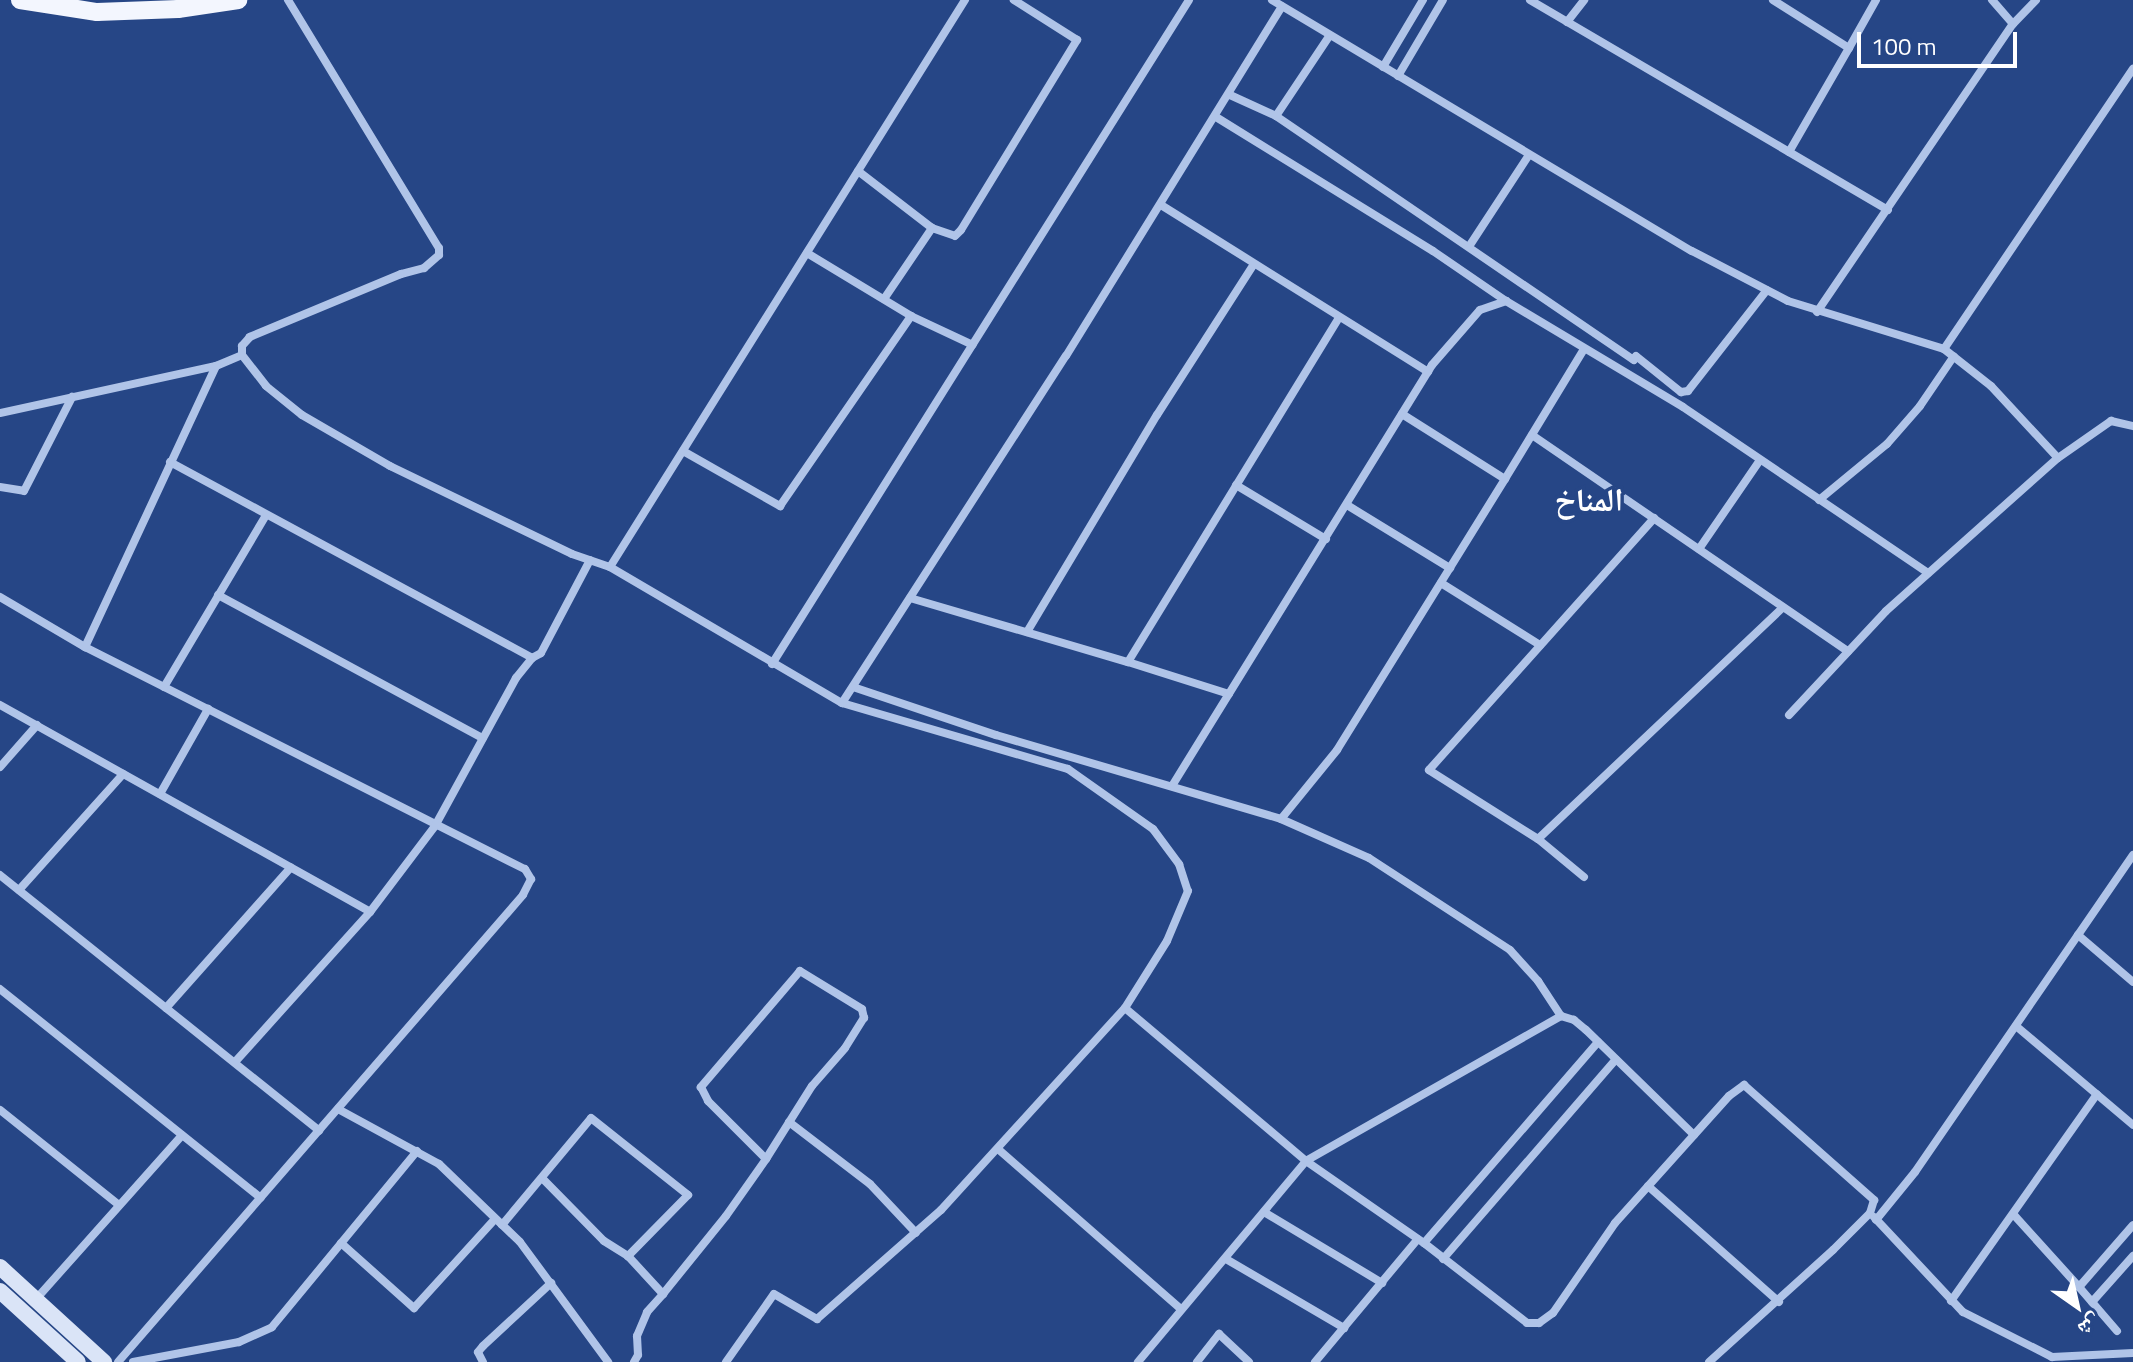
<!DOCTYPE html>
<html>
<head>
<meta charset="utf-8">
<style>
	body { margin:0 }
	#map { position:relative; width:2133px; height:1362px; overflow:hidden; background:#264686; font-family:"Titillium Web","Noto Naskh Arabic",sans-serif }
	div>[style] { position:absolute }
	.street>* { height:8px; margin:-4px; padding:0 4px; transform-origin:4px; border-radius:4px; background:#b0c4e8 }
	.secondary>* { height:16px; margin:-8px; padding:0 8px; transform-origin:8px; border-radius:8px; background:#dae4f7 }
	.primary>* { height:18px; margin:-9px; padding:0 9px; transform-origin:9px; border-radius:9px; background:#f3f6fe }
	span { translate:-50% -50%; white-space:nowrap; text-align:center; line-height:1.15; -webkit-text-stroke:7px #264686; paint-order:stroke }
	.neighbourhood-label { font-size:32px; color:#fff; font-weight:700 }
	.north { position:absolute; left:2037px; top:1266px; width:80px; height:80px; -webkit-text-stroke:6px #264686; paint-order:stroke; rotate:146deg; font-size:22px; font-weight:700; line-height:32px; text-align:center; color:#fff }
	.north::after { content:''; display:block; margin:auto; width:28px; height:36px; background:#fff; clip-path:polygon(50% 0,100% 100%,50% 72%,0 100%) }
	.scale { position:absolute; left:1857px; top:32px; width:160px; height:36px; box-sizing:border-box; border:4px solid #fff; border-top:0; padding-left:10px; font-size:24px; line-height:28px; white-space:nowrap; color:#fff; -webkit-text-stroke:6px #264686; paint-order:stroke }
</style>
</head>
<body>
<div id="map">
	<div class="street">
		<div style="left:288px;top:0;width:290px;rotate:58.7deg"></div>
		<div style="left:439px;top:248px;width:7px;rotate:90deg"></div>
		<div style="left:439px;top:255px;width:20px;rotate:139deg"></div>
		<div style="left:424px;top:268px;width:24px;rotate:165deg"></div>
		<div style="left:401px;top:274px;width:164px;rotate:157.4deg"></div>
		<div style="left:250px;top:337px;width:12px;rotate:132deg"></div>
		<div style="left:242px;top:346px;width:9px;rotate:90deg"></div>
		<div style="left:242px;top:355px;width:39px;rotate:52deg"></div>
		<div style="left:266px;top:386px;width:46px;rotate:38.9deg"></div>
		<div style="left:302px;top:415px;width:102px;rotate:30.1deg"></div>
		<div style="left:390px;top:466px;width:202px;rotate:25.8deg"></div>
		<div style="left:572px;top:554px;width:40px;rotate:18.9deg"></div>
		<div style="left:610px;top:567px;width:269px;rotate:30.4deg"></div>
		<div style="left:842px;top:703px;width:235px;rotate:16.3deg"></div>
		<div style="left:1068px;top:769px;width:104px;rotate:35.2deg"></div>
		<div style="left:1153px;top:829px;width:44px;rotate:53.4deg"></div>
		<div style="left:1179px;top:864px;width:28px;rotate:72deg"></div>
		<div style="left:1188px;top:891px;width:54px;rotate:112.8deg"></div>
		<div style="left:1167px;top:941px;width:79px;rotate:122.1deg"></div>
		<div style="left:1125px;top:1008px;width:237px;rotate:40.2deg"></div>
		<div style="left:1306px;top:1161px;width:262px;rotate:129.9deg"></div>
		<div style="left:1272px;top:0;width:489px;rotate:30.9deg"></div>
		<div style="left:1692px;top:251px;width:108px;rotate:27.5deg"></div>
		<div style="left:1788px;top:301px;width:163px;rotate:17.1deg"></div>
		<div style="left:1944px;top:349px;width:60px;rotate:38.2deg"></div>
		<div style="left:1991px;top:386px;width:98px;rotate:47.1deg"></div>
		<div style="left:2058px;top:458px;width:65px;rotate:-34.9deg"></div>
		<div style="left:2111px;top:421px;width:23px;rotate:13deg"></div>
		<div style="left:1530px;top:0;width:415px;rotate:30.4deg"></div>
		<div style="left:1773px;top:0;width:90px;rotate:32.3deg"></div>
		<div style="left:1849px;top:48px;width:55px;rotate:-60.6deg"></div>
		<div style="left:1567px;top:22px;width:28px;rotate:-52deg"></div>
		<div style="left:2013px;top:24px;width:33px;rotate:-46deg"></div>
		<div style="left:1383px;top:67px;width:78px;rotate:-59.2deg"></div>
		<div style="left:1398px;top:76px;width:88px;rotate:-59.4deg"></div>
		<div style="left:1230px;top:95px;width:51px;rotate:24.5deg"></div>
		<div style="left:1276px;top:116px;width:433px;rotate:34.3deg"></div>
		<div style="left:1634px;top:360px;width:4px;rotate:-63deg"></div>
		<div style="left:1636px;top:356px;width:58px;rotate:38.7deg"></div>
		<div style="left:1681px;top:392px;width:7px;rotate:-8deg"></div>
		<div style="left:1688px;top:391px;width:128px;rotate:-52deg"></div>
		<div style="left:1276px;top:116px;width:97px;rotate:-56.3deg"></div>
		<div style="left:1216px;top:117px;width:255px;rotate:31.7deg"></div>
		<div style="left:1433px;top:251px;width:88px;rotate:34.4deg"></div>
		<div style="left:1506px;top:301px;width:206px;rotate:30.9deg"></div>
		<div style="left:1683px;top:407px;width:296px;rotate:34.1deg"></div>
		<div style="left:1789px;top:152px;width:120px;rotate:-60deg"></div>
		<div style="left:858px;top:171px;width:93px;rotate:37.6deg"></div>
		<div style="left:932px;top:228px;width:24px;rotate:19deg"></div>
		<div style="left:955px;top:236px;width:8px;rotate:-45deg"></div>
		<div style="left:961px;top:230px;width:223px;rotate:-58.6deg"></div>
		<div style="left:1077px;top:40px;width:75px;rotate:-147.6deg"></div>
		<div style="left:1161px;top:205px;width:315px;rotate:32deg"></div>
		<div style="left:1470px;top:245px;width:108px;rotate:-56.8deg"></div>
		<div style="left:807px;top:253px;width:122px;rotate:31.2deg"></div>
		<div style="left:911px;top:316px;width:68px;rotate:25.1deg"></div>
		<div style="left:884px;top:299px;width:86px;rotate:-55.9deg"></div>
		<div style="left:1817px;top:312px;width:348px;rotate:-55.8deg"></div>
		<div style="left:2013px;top:24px;width:32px;rotate:-131deg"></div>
		<div style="left:1944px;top:349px;width:338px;rotate:-56deg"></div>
		<div style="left:0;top:413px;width:221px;rotate:-12.3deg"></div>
		<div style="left:1402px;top:414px;width:122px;rotate:32.3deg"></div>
		<div style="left:1505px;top:479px;width:152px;rotate:-58.7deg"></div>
		<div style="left:1532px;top:435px;width:383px;rotate:34.4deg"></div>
		<div style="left:683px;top:451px;width:112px;rotate:29.6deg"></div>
		<div style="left:780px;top:506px;width:231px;rotate:-55.4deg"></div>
		<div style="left:170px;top:462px;width:412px;rotate:28.4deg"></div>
		<div style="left:1236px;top:485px;width:105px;rotate:31deg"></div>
		<div style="left:0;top:487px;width:24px;rotate:9deg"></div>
		<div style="left:24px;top:491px;width:106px;rotate:-62.9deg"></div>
		<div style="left:1819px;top:500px;width:88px;rotate:-39.5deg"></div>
		<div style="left:1887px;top:444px;width:50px;rotate:-49deg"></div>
		<div style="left:1920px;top:406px;width:60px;rotate:-55.8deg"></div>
		<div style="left:1347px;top:505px;width:121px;rotate:31.5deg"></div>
		<div style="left:1699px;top:549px;width:108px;rotate:-55.6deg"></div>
		<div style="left:610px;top:567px;width:669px;rotate:-57.95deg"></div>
		<div style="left:1441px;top:583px;width:117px;rotate:32.1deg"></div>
		<div style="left:218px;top:595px;width:301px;rotate:28.4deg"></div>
		<div style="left:0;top:597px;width:99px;rotate:30.5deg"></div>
		<div style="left:85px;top:647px;width:493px;rotate:26.8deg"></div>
		<div style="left:525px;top:869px;width:12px;rotate:59deg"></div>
		<div style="left:531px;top:879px;width:18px;rotate:117deg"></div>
		<div style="left:523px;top:895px;width:618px;rotate:130.93deg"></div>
		<div style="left:910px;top:598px;width:227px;rotate:16.4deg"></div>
		<div style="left:1027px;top:632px;width:253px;rotate:-59.1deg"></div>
		<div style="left:1157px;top:415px;width:179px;rotate:-57.3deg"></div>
		<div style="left:85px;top:647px;width:310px;rotate:-65deg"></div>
		<div style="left:216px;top:366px;width:28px;rotate:-23deg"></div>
		<div style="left:772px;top:664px;width:784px;rotate:-57.87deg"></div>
		<div style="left:164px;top:687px;width:200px;rotate:-59.3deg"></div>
		<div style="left:853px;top:687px;width:151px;rotate:18.6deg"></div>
		<div style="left:996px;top:735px;width:297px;rotate:16.4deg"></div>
		<div style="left:1281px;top:819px;width:89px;rotate:-50.9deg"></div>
		<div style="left:1337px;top:750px;width:319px;rotate:-58.2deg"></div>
		<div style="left:1229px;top:694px;width:106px;rotate:-162.4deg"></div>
		<div style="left:1128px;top:662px;width:404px;rotate:-58.5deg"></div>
		<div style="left:842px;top:703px;width:413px;rotate:-57.2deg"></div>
		<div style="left:1066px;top:356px;width:411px;rotate:-58.3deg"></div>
		<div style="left:0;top:705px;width:424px;rotate:29.2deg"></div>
		<div style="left:1789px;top:715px;width:142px;rotate:-47deg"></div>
		<div style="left:1886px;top:611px;width:230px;rotate:-41.7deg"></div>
		<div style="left:0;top:767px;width:56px;rotate:-48.6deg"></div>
		<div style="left:1172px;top:786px;width:495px;rotate:-58.3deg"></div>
		<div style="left:1432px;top:365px;width:73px;rotate:-48.9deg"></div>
		<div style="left:1480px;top:310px;width:28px;rotate:-19deg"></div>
		<div style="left:160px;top:794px;width:98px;rotate:-60.5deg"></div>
		<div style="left:1281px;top:819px;width:96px;rotate:23.9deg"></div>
		<div style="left:1369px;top:858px;width:168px;rotate:33.1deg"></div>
		<div style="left:1510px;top:950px;width:42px;rotate:47.9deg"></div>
		<div style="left:1538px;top:981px;width:42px;rotate:56.7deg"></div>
		<div style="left:1538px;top:839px;width:129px;rotate:-147.7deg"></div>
		<div style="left:1429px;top:770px;width:338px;rotate:-48.2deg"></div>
		<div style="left:0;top:875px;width:409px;rotate:38.7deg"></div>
		<div style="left:1584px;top:877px;width:60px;rotate:-140.4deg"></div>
		<div style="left:1538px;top:839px;width:337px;rotate:-43.4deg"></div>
		<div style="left:19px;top:890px;width:156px;rotate:-48.1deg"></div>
		<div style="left:2078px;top:935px;width:97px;rotate:-55.5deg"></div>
		<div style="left:0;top:989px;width:334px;rotate:38.7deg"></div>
		<div style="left:166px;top:1008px;width:188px;rotate:-48.4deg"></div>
		<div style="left:2016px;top:1026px;width:153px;rotate:40.2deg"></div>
		<div style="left:235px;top:1062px;width:202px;rotate:-48deg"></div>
		<div style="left:370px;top:912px;width:108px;rotate:-52.9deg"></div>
		<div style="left:435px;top:826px;width:169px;rotate:-61.3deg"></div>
		<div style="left:516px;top:678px;width:26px;rotate:-51deg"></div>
		<div style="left:532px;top:658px;width:10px;rotate:-29deg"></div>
		<div style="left:541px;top:653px;width:105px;rotate:-62.2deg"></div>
		<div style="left:338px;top:1109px;width:115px;rotate:28.6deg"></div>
		<div style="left:439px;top:1164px;width:112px;rotate:43.9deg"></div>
		<div style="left:520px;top:1242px;width:149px;rotate:53.7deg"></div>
		<div style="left:0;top:1110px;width:152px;rotate:38.6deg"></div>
		<div style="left:789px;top:1122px;width:102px;rotate:37.4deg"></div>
		<div style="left:870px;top:1184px;width:67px;rotate:46.8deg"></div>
		<div style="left:1694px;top:1135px;width:151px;rotate:-135.8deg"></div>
		<div style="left:1586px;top:1030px;width:16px;rotate:-140deg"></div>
		<div style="left:1574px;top:1020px;width:14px;rotate:-163deg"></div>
		<div style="left:1561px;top:1016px;width:293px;rotate:150.4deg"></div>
		<div style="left:1306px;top:1161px;width:144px;rotate:34.8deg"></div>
		<div style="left:1424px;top:1243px;width:130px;rotate:37.8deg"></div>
		<div style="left:1527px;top:1323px;width:12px"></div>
		<div style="left:1539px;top:1323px;width:17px;rotate:-36deg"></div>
		<div style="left:1553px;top:1313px;width:109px;rotate:-55.4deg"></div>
		<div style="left:1615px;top:1223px;width:171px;rotate:-48.1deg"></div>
		<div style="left:1729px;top:1096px;width:19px;rotate:-36deg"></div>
		<div style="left:1744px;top:1085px;width:174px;rotate:41.5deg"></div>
		<div style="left:1874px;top:1200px;width:14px;rotate:107deg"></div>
		<div style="left:1870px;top:1213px;width:52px;rotate:135deg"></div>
		<div style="left:1833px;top:1250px;width:167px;rotate:137.9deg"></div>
		<div style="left:998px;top:1149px;width:243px;rotate:41.2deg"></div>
		<div style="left:542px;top:1178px;width:88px;rotate:45.5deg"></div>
		<div style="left:604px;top:1241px;width:28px;rotate:32deg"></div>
		<div style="left:1648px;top:1186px;width:175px;rotate:41.5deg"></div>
		<div style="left:1264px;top:1212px;width:138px;rotate:31deg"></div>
		<div style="left:2014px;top:1215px;width:97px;rotate:47.9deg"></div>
		<div style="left:1874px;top:1217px;width:130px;rotate:46.9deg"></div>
		<div style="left:1963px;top:1312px;width:100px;rotate:26.8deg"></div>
		<div style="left:2052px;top:1357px;width:81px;rotate:-2.8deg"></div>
		<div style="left:1876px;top:1220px;width:62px;rotate:-50.9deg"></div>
		<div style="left:1915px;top:1172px;width:288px;rotate:-55.5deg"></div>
		<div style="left:2078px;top:935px;width:72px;rotate:40.5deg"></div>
		<div style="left:502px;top:1225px;width:139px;rotate:-50.2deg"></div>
		<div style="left:591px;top:1118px;width:124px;rotate:38.4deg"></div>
		<div style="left:688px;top:1195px;width:86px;rotate:134.5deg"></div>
		<div style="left:628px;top:1256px;width:52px;rotate:47.4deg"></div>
		<div style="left:663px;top:1294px;width:100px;rotate:-51.1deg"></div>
		<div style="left:726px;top:1216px;width:70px;rotate:-54.9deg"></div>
		<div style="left:766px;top:1159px;width:86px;rotate:-57.8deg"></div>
		<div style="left:812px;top:1086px;width:50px;rotate:-49deg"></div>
		<div style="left:845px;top:1048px;width:36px;rotate:-58deg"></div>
		<div style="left:864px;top:1018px;width:9px;rotate:-103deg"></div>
		<div style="left:862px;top:1009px;width:73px;rotate:-148.5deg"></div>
		<div style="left:800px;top:971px;width:153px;rotate:130.5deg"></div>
		<div style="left:701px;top:1087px;width:16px;rotate:63deg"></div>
		<div style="left:708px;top:1101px;width:82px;rotate:45deg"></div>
		<div style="left:341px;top:1243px;width:98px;rotate:41.7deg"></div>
		<div style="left:414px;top:1308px;width:120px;rotate:-47.7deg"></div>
		<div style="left:1424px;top:1243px;width:266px;rotate:-49.1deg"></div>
		<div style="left:1226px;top:1259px;width:137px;rotate:30.3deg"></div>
		<div style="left:1443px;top:1259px;width:264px;rotate:-49.1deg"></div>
		<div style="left:37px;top:1298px;width:218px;rotate:-48.3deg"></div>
		<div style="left:1951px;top:1301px;width:253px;rotate:-54.8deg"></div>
		<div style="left:2092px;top:1302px;width:62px;rotate:-48.3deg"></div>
		<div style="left:2117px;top:1331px;width:58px;rotate:-130.8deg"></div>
		<div style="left:2079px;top:1287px;width:82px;rotate:-48.9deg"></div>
		<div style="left:133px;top:1362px;width:108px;rotate:-10.7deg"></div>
		<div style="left:239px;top:1342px;width:36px;rotate:-24deg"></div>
		<div style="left:272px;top:1327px;width:228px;rotate:-50.5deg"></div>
		<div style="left:483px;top:1362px;width:11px;rotate:-117deg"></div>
		<div style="left:478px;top:1352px;width:8px;rotate:-50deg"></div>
		<div style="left:483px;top:1346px;width:93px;rotate:-42.8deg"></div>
		<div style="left:634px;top:1362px;width:8px;rotate:-60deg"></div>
		<div style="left:638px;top:1355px;width:19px;rotate:-93deg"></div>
		<div style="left:637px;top:1336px;width:26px;rotate:-67deg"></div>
		<div style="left:647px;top:1312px;width:24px;rotate:-48deg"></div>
		<div style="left:726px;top:1362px;width:83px;rotate:-54.8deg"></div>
		<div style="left:774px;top:1294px;width:50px;rotate:30.2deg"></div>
		<div style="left:817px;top:1319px;width:165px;rotate:-41.3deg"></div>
		<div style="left:941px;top:1210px;width:273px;rotate:-47.7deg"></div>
		<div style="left:1197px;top:1362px;width:36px;rotate:-52deg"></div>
		<div style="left:1219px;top:1334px;width:41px;rotate:43deg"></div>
		<div style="left:1315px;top:1362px;width:160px;rotate:-50.1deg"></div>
	</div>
	<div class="secondary">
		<div style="left:0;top:1267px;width:141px;rotate:42.4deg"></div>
		<div style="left:0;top:1291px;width:105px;rotate:42.3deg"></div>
	</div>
	<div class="primary">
		<div style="left:20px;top:0;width:78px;rotate:8.9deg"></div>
		<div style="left:97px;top:12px;width:81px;rotate:-2.1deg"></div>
		<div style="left:178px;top:9px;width:61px;rotate:-8.5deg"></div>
	</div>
	<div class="neighbourhood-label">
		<span style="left:1589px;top:499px">المناخ</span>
	</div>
	<div class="north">ش</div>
	<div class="scale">100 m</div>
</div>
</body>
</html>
